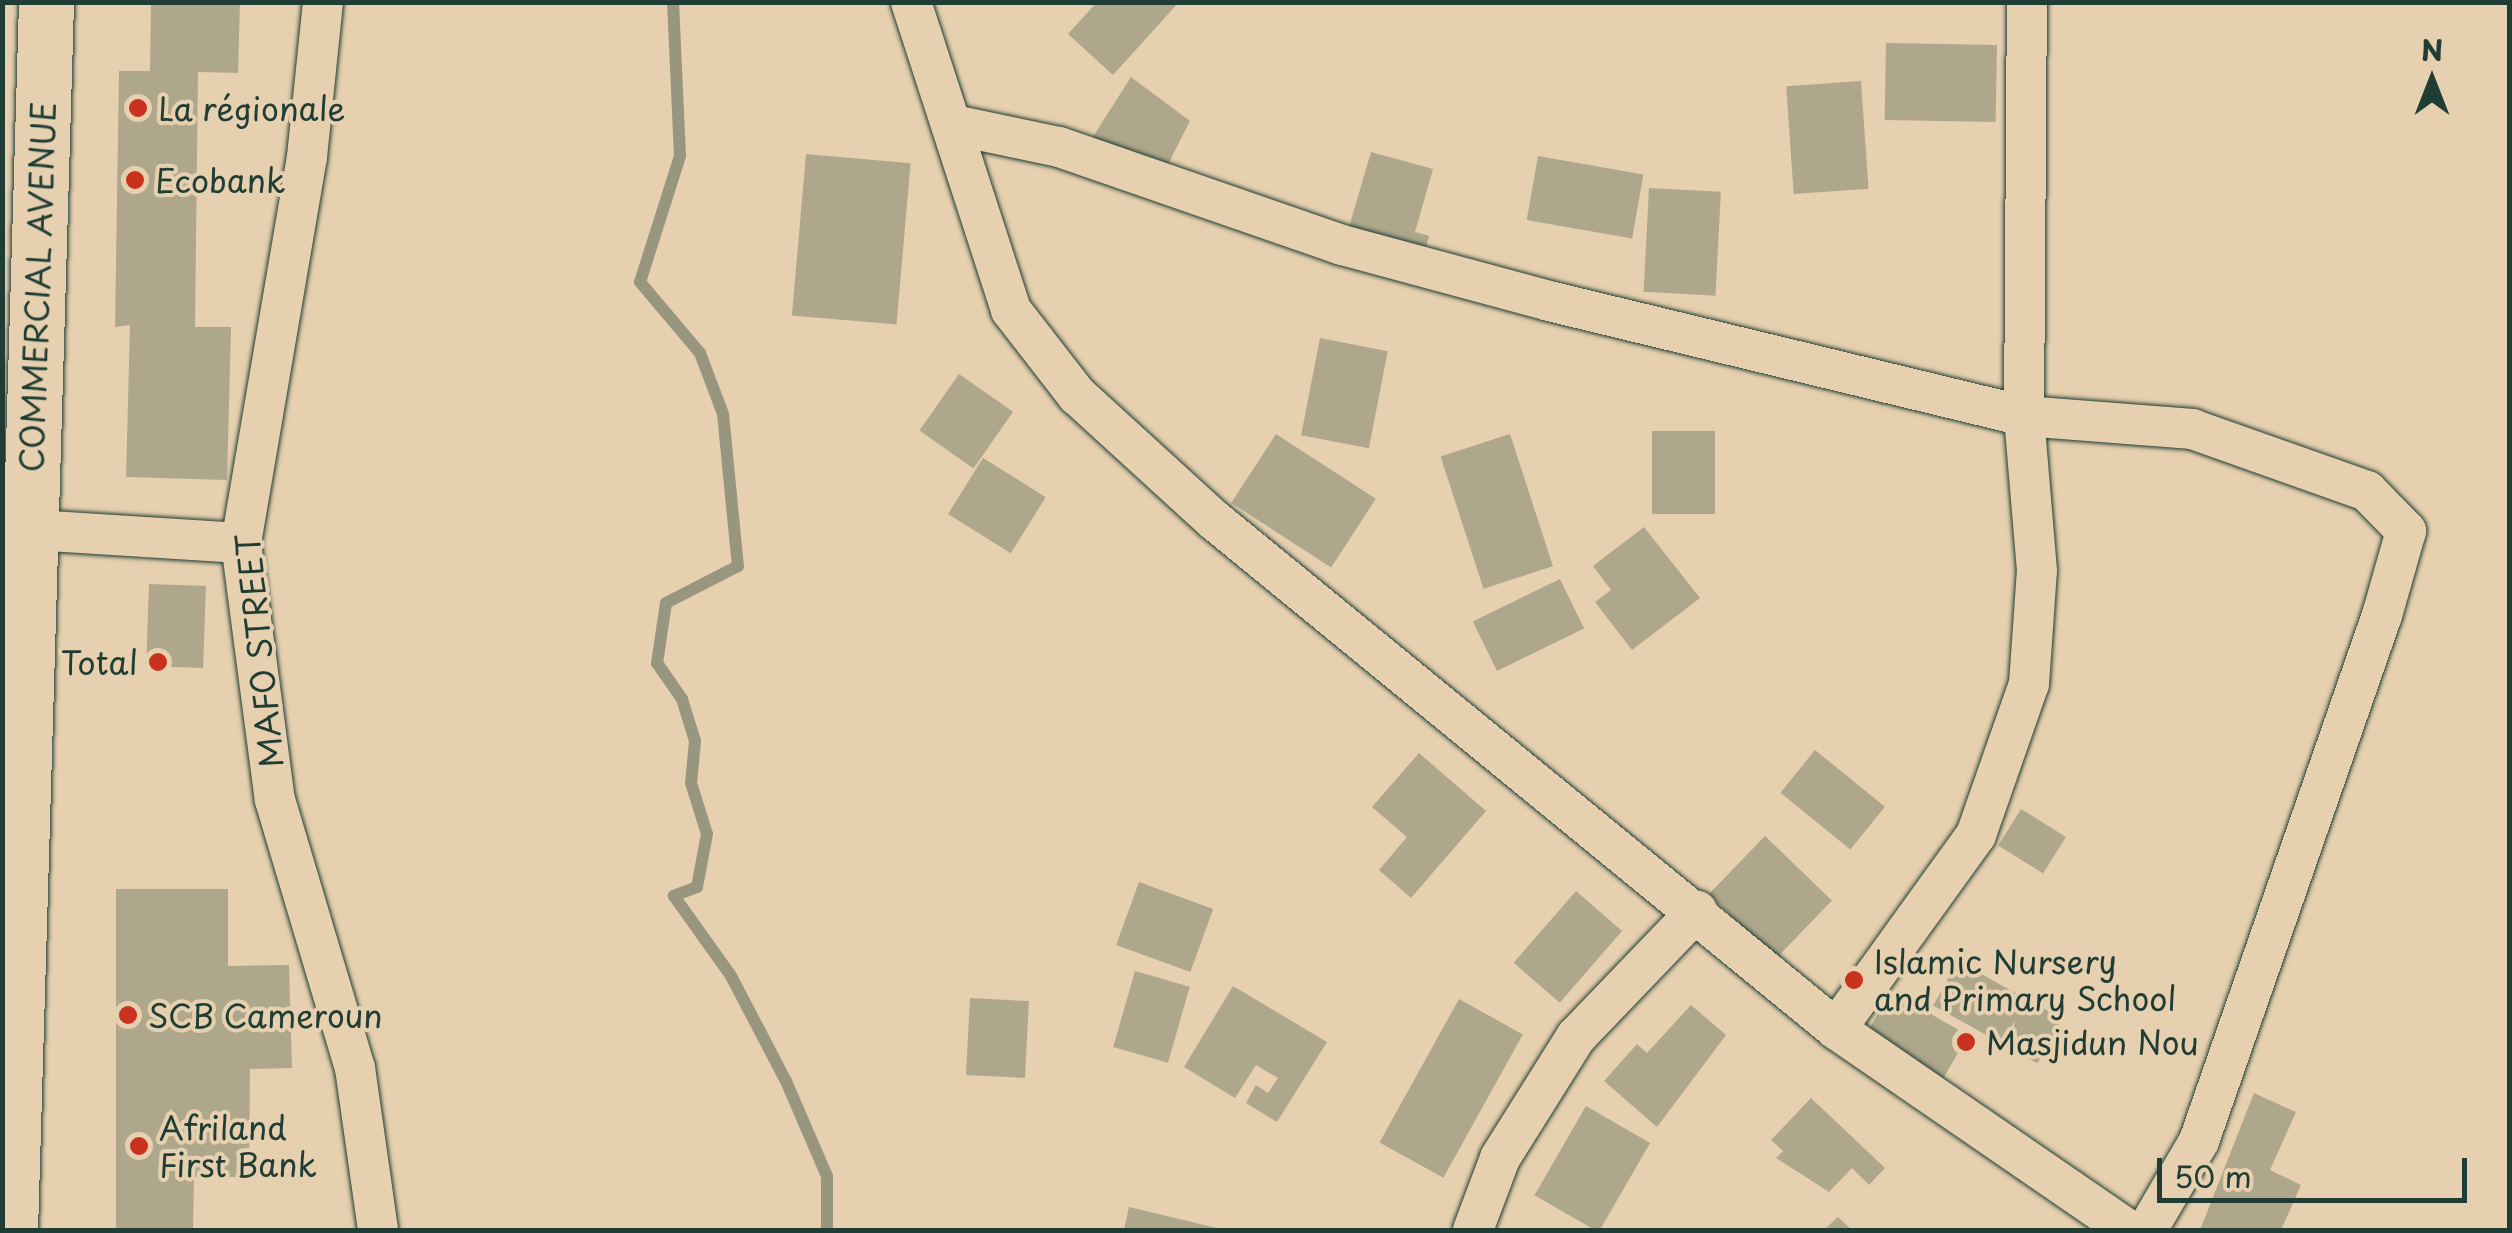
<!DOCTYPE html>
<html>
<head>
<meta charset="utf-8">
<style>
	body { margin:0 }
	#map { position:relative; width:2512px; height:1233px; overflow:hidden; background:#e6d0af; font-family:"Playpen Sans",sans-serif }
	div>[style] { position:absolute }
	.stream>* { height:12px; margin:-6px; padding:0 6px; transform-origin:6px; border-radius:6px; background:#98967f }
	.building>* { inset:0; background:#afa78c; transform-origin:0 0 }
	.roads { filter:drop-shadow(0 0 2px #1f3d34) drop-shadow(0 0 2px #1f3d34) }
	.street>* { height:40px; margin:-20px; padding:0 20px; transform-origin:20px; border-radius:20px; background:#e6d0af }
	.secondary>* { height:55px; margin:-27.5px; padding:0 27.5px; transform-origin:27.5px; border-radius:27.5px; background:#e6d0af }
	.dots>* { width:28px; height:28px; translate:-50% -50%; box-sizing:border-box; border:5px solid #e6d0af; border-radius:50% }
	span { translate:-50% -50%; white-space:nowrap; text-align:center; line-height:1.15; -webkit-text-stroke:8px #e6d0af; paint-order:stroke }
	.poi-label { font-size:32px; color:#1f3d34 }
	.left { translate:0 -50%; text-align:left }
	.right { translate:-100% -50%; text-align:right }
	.street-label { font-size:32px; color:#1f3d34 }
	.frame { position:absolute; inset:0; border:5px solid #1f3d34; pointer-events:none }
	.north { position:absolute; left:2382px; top:30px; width:100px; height:100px; -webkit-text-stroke:8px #e6d0af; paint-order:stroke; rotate:0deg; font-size:28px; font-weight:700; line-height:40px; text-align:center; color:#1f3d34 }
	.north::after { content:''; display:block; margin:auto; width:35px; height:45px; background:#1f3d34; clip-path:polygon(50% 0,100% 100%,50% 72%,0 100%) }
	.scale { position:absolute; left:2157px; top:1158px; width:310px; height:45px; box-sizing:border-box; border:5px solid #1f3d34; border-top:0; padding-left:12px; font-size:30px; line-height:35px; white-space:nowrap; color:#1f3d34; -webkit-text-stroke:8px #e6d0af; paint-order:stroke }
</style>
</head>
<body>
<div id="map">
	<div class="stream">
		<div style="left:673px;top:2px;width:154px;rotate:87.4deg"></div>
		<div style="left:680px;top:156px;width:132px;rotate:107.6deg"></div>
		<div style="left:640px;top:282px;width:93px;rotate:49.8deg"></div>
		<div style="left:700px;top:353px;width:65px;rotate:69.3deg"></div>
		<div style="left:723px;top:414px;width:153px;rotate:84.4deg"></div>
		<div style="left:738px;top:566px;width:81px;rotate:152.8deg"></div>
		<div style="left:666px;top:603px;width:61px;rotate:98.5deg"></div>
		<div style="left:657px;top:663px;width:44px;rotate:55.2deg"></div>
		<div style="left:682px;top:699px;width:44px;rotate:72.8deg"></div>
		<div style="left:695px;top:741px;width:42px;rotate:95.4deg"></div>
		<div style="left:691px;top:783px;width:53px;rotate:72.6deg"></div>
		<div style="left:707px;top:834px;width:54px;rotate:100.7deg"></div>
		<div style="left:697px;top:887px;width:25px;rotate:159deg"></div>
		<div style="left:674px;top:896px;width:98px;rotate:54.5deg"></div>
		<div style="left:731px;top:976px;width:119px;rotate:62.4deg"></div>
		<div style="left:786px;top:1081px;width:103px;rotate:66.7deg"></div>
		<div style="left:827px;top:1176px;width:54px;rotate:90deg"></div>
	</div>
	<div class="building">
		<div style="clip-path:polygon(151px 2px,240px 2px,238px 73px,198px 72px,195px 327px,231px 327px,227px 480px,126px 477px,130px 325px,115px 327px,119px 71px,150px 71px)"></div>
		<div style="clip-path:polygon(1097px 2px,1179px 2px,1113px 75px,1068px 34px)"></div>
		<div style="left:1997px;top:45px;width:77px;height:111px;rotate:91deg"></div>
		<div style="clip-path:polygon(1131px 77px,1190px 121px,1159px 182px,1089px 143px)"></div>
		<div style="left:1861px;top:81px;width:108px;height:75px;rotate:86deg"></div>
		<div style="clip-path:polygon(1371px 152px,1433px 169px,1415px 232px,1429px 236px,1421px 266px,1344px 244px)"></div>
		<div style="left:806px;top:154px;width:105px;height:162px;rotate:5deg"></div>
		<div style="left:1538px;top:156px;width:107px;height:65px;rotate:10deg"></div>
		<div style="left:1649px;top:188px;width:72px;height:104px;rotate:3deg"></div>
		<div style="left:1320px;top:338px;width:69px;height:99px;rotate:11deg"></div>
		<div style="left:959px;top:374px;width:66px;height:69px;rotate:35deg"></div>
		<div style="left:1652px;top:431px;width:63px;height:83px"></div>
		<div style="left:1276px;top:434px;width:119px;height:82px;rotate:33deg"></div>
		<div style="left:1510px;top:434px;width:139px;height:73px;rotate:72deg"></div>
		<div style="left:983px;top:458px;width:74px;height:66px;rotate:32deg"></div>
		<div style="clip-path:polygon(1644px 527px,1700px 598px,1632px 650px,1595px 602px,1611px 590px,1593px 566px)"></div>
		<div style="left:1560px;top:579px;width:55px;height:97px;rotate:64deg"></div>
		<div style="left:149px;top:584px;width:57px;height:82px;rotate:2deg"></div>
		<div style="left:1815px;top:750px;width:90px;height:55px;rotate:39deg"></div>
		<div style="clip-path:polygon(1419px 753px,1486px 811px,1411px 898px,1379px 870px,1407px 837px,1372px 807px)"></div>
		<div style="left:2021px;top:809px;width:53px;height:43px;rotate:32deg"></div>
		<div style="left:1765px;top:836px;width:93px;height:81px;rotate:44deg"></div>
		<div style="left:1139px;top:882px;width:79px;height:67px;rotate:20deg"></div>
		<div style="clip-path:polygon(116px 889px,228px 889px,228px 966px,289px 965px,292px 1068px,250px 1069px,249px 1177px,194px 1177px,193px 1230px,116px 1230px)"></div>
		<div style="left:1576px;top:891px;width:61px;height:95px;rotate:41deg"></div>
		<div style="left:1958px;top:961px;width:119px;height:51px;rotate:29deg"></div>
		<div style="left:1135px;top:971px;width:57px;height:79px;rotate:16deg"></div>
		<div style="clip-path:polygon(1233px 986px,1327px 1042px,1277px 1122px,1246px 1103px,1256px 1085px,1268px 1093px,1278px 1078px,1256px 1065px,1235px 1098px,1184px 1067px)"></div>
		<div style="left:1891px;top:991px;width:89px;height:61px;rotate:30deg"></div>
		<div style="left:970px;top:998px;width:59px;height:77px;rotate:3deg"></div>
		<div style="left:1459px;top:999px;width:73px;height:164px;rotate:29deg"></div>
		<div style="clip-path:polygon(1691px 1005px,1726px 1035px,1657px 1127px,1604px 1081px,1637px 1044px,1647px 1053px)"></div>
		<div style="clip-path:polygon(2254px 1093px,2296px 1112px,2270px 1170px,2301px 1185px,2281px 1230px,2200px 1230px)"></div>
		<div style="clip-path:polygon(1811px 1098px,1885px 1168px,1869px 1185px,1852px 1168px,1829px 1192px,1776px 1158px,1783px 1151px,1771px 1140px)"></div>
		<div style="left:1586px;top:1106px;width:74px;height:103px;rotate:30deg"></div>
		<div style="clip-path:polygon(1129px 1207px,1221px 1229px,1221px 1230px,1124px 1230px)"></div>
		<div style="clip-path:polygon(1838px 1217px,1852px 1230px,1824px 1230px)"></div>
	</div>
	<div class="roads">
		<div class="street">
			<div style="left:323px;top:2px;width:156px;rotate:95.9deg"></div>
			<div style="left:307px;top:157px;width:392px;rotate:99.7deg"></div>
			<div style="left:241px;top:543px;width:259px;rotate:82.5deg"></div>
			<div style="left:275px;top:800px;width:280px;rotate:73.4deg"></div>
			<div style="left:355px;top:1068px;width:164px;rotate:81.9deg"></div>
			<div style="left:911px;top:2px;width:324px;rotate:72deg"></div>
			<div style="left:1011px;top:310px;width:108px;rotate:52.2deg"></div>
			<div style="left:1077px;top:395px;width:185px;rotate:42.4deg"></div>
			<div style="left:1214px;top:520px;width:804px;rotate:39.29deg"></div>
			<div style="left:1836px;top:1029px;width:355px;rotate:34.5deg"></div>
			<div style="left:959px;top:126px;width:102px;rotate:11.9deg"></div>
			<div style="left:1059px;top:147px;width:299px;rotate:19.1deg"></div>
			<div style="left:1342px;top:245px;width:214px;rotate:15.1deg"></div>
			<div style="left:1549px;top:301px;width:489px;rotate:13.6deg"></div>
			<div style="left:2024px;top:416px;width:169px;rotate:4.4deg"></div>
			<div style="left:2192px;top:429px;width:186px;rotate:19.5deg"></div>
			<div style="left:2367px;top:491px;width:56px;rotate:45.7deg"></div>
			<div style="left:2406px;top:531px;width:87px;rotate:105.9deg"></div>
			<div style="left:2382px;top:615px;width:557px;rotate:109.18deg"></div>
			<div style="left:2199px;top:1141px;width:103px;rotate:120.3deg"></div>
			<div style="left:2px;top:528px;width:239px;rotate:3.6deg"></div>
			<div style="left:1836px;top:1029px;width:239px;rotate:-54.2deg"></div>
			<div style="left:1976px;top:835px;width:160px;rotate:-70.7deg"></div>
			<div style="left:2029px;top:684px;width:113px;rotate:-86deg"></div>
			<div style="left:2037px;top:571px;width:156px;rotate:-94.8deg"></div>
			<div style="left:2024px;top:416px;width:414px;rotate:-89.6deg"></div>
			<div style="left:1473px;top:1230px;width:77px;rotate:-69.4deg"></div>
			<div style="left:1500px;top:1158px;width:143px;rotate:-57.9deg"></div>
			<div style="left:1576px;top:1037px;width:175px;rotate:-46.2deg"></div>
		</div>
		<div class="secondary">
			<div style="left:10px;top:1230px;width:1229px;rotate:-88.32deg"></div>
		</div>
	</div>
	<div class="dots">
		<div style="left:138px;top:108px;background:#c8321e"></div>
		<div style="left:135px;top:180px;background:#c8321e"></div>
		<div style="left:158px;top:662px;background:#c8321e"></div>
		<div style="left:1854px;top:980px;background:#c8321e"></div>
		<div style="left:128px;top:1015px;background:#c8321e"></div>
		<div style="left:1966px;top:1042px;background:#c8321e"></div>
		<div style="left:139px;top:1146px;background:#c8321e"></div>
	</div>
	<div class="poi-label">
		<span class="left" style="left:158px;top:108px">La régionale</span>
		<span class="left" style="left:155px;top:180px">Ecobank</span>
		<span class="right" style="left:138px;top:662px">Total</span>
		<span class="left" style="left:1874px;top:980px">Islamic Nursery<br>and Primary School</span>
		<span class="left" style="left:148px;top:1015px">SCB Cameroun</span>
		<span class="left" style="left:1986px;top:1042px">Masjidun Nou</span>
		<span class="left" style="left:159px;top:1146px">Afriland<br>First Bank</span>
	</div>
	<div class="street-label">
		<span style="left:37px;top:287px;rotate:-88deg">COMMERCIAL AVENUE</span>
		<span style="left:259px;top:651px;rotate:-96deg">MAFO STREET</span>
	</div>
	<div class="frame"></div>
	<div class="north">N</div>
	<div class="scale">50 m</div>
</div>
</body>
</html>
